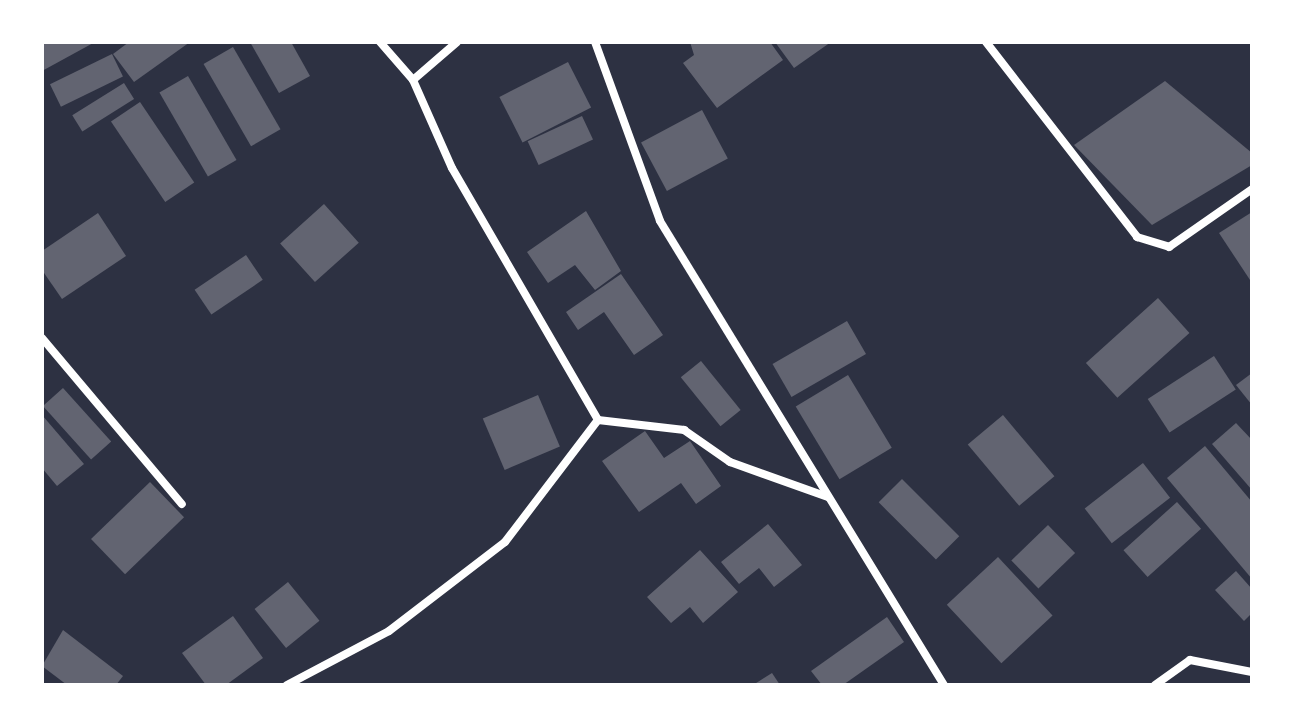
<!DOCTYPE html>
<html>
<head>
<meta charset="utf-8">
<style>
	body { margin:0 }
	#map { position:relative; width:1294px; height:727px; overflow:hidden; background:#2d3142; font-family:Montserrat,sans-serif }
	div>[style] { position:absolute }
	.building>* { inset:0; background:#626471; transform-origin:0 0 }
	.minor>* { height:8px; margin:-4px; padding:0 4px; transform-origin:4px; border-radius:4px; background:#fff }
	span { translate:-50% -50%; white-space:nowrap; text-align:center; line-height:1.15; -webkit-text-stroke:8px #fff; paint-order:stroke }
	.frame { position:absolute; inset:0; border:44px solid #fff; pointer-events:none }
</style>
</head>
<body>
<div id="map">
	<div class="building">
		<div style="clip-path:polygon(42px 42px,95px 42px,42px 71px)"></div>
		<div style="clip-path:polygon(129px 42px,190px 42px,134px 82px,113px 54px)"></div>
		<div style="clip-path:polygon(250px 42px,291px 42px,310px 76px,279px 93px)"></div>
		<div style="clip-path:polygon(690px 42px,770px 42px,783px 60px,717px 108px,683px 63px,694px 55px)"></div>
		<div style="clip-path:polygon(775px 42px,831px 42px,794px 68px)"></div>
		<div style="left:233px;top:47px;width:95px;height:34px;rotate:60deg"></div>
		<div style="left:112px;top:54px;width:25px;height:69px;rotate:64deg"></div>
		<div style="left:568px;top:62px;width:51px;height:77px;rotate:63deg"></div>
		<div style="left:188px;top:76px;width:97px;height:33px;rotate:60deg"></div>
		<div style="clip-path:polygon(1165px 81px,1252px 153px,1252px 165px,1152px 225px,1074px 145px)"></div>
		<div style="left:124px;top:83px;width:19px;height:61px;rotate:58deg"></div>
		<div style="left:140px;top:102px;width:97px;height:35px;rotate:56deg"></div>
		<div style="left:702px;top:110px;width:55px;height:69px;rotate:62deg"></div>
		<div style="left:582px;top:116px;width:26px;height:60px;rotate:65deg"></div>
		<div style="left:324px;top:204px;width:52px;height:59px;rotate:48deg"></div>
		<div style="clip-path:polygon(586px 211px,621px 271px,595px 290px,575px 265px,548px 283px,527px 252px)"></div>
		<div style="clip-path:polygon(1252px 212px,1252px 283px,1219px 233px)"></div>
		<div style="clip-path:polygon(98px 213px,126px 256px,62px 299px,42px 270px,42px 251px)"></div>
		<div style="left:246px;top:255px;width:30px;height:62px;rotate:56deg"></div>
		<div style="clip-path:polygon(621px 274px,663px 335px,634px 355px,604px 312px,578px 330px,566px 312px)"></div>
		<div style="left:1158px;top:298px;width:47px;height:97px;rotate:48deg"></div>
		<div style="left:847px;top:321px;width:38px;height:86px;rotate:60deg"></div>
		<div style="left:1214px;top:356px;width:40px;height:79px;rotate:57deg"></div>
		<div style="left:701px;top:361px;width:63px;height:26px;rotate:51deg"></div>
		<div style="clip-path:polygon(1252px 373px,1252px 405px,1236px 385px)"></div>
		<div style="left:848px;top:375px;width:85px;height:61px;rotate:59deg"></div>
		<div style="left:63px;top:388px;width:72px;height:27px;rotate:48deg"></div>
		<div style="left:538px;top:395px;width:56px;height:60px;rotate:67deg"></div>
		<div style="clip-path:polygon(42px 415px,84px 464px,57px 486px,42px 468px)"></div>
		<div style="left:1003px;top:415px;width:80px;height:46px;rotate:50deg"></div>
		<div style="clip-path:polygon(1236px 423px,1252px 440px,1252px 490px,1212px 444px)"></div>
		<div style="clip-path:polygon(645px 431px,664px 458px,690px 441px,721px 486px,696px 504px,681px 483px,639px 512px,602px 461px)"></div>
		<div style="clip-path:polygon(1205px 446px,1252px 502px,1252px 579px,1167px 478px)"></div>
		<div style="left:1143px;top:463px;width:44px;height:74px;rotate:52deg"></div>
		<div style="left:902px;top:479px;width:81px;height:33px;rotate:45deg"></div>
		<div style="left:150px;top:482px;width:49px;height:82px;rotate:46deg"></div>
		<div style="left:1177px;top:502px;width:36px;height:72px;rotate:48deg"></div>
		<div style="clip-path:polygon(768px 524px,802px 565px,774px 587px,759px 568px,739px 584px,721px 562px)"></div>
		<div style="left:1048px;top:525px;width:39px;height:51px;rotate:46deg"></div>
		<div style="clip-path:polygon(700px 550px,738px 592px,703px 623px,690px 607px,671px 623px,647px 597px)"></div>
		<div style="left:998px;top:557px;width:80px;height:70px;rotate:47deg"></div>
		<div style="clip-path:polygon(1236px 571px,1252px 589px,1252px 613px,1244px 621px,1215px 590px)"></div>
		<div style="left:288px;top:582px;width:50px;height:43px;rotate:51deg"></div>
		<div style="clip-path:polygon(233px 616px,263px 658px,226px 685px,206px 685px,182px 653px)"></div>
		<div style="clip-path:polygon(887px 617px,904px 642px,843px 685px,822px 685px,811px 671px)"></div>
		<div style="clip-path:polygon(63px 630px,123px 676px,116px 685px,67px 685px,42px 666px)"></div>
		<div style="clip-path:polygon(772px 673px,780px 685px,753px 685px)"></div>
	</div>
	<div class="minor">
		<div style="left:380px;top:42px;width:50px;rotate:49deg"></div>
		<div style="left:413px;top:80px;width:96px;rotate:66.1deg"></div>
		<div style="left:452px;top:168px;width:291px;rotate:59.9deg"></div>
		<div style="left:595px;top:42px;width:190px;rotate:70deg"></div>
		<div style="left:660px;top:221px;width:544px;rotate:58.53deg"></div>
		<div style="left:986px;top:42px;width:247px;rotate:52.2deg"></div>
		<div style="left:1137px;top:237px;width:34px;rotate:17deg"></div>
		<div style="left:1169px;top:247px;width:101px;rotate:-34.9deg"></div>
		<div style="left:413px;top:80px;width:58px;rotate:-40.8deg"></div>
		<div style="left:42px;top:338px;width:217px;rotate:49.9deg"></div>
		<div style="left:598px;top:420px;width:87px;rotate:6.6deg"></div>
		<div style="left:684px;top:430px;width:56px;rotate:34.8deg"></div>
		<div style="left:730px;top:462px;width:104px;rotate:19.7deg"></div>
		<div style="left:287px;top:685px;width:115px;rotate:-27.9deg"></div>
		<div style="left:389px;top:631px;width:146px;rotate:-37.5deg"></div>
		<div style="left:505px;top:542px;width:153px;rotate:-52.7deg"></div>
		<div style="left:1155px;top:685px;width:43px;rotate:-35.5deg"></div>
		<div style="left:1190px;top:660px;width:63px;rotate:11deg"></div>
	</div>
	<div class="frame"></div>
</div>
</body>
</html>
